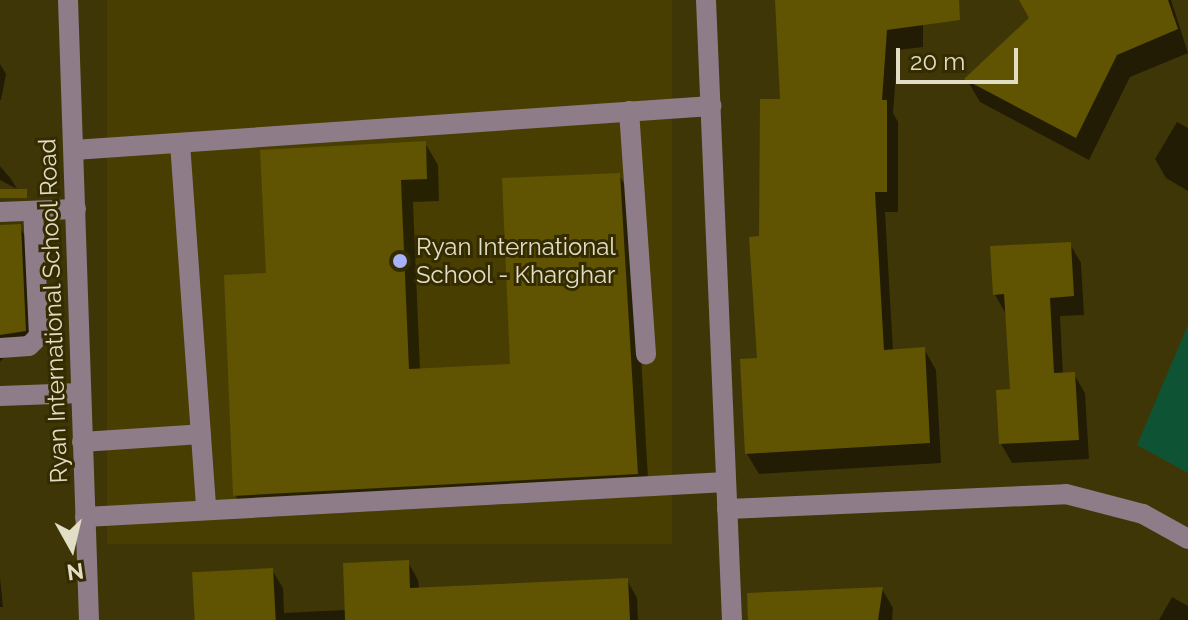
<!DOCTYPE html>
<html>
<head>
<meta charset="utf-8">
<style>
	body { margin:0 }
	#map { position:relative; width:1188px; height:620px; overflow:hidden; background:#3f3607; font-family:Raleway,sans-serif }
	div>[style] { position:absolute }
	.built>* { inset:0; background:#483e02; transform-origin:0 0 }
	.green>* { inset:0; background:#0e5434 }
	.shadow>* { inset:0; background:#0007 }
	.building>* { inset:0; background:#605302; transform-origin:0 0 }
	.minor>* { height:20px; margin:-10px; padding:0 10px; transform-origin:10px; border-radius:10px; background:#8f7c89 }
	.dots>* { width:22px; height:22px; translate:-50% -50%; box-sizing:border-box; border:4px solid #342c00; border-radius:50% }
	span { translate:-50% -50%; white-space:nowrap; text-align:center; line-height:1.15; -webkit-text-stroke:6px #342c00; paint-order:stroke }
	.poi-label { font-size:24px; color:#e2dec6 }
	.left { translate:0 -50%; text-align:left }
	.street-label { font-size:24px; color:#e2dec6 }
	.north { position:absolute; left:32px; top:508px; width:80px; height:80px; -webkit-text-stroke:6px #342c00; paint-order:stroke; rotate:172deg; font-size:22px; font-weight:700; line-height:32px; text-align:center; color:#e2dec6 }
	.north::after { content:''; display:block; margin:auto; width:28px; height:36px; background:#e2dec6; clip-path:polygon(50% 0,100% 100%,50% 72%,0 100%) }
	.scale { position:absolute; left:896px; top:48px; width:122px; height:36px; box-sizing:border-box; border:4px solid #e2dec6; border-top:0; padding-left:10px; font-size:24px; line-height:28px; white-space:nowrap; color:#e2dec6; -webkit-text-stroke:6px #342c00; paint-order:stroke }
</style>
</head>
<body>
<div id="map">
	<div class="built">
		<div style="left:107px;top:0;width:565px;height:544px"></div>
	</div>
	<div class="green">
		<div style="clip-path:polygon(1188px 325px,1188px 473px,1137px 445px)"></div>
	</div>
	<div class="shadow">
		<div style="clip-path:polygon(777px 0,915px 0,923px 16px,923px 47px,898px 50px,893px 113px,898px 122px,898px 212px,885px 212px,893px 351px,924px 349px,936px 370px,941px 463px,759px 474px,747px 454px,759px 360px,761px 238px,782px 101px)"></div>
		<div style="clip-path:polygon(1022px 0,1171px 0,1188px 53px,1130px 77px,1089px 160px,980px 102px,967px 80px,1031px 18px)"></div>
		<div style="clip-path:polygon(0 64px,6px 74px,1px 100px,0 100px)"></div>
		<div style="clip-path:polygon(1177px 122px,1188px 128px,1188px 191px,1166px 178px,1155px 159px)"></div>
		<div style="clip-path:polygon(425px 143px,438px 165px,439px 201px,413px 202px,420px 370px,512px 366px,619px 175px,632px 197px,649px 496px,248px 518px,235px 495px,268px 275px)"></div>
		<div style="clip-path:polygon(0 166px,11px 179px,17px 189px,0 180px)"></div>
		<div style="clip-path:polygon(0 226px,19px 226px,31px 246px,36px 350px,7px 354px,0 362px)"></div>
		<div style="clip-path:polygon(1070px 244px,1081px 263px,1084px 315px,1060px 316px,1063px 375px,1074px 374px,1085px 393px,1089px 459px,1012px 463px,1001px 444px,1013px 391px,1006px 314px,995px 295px)"></div>
		<div style="clip-path:polygon(408px 562px,418px 580px,419px 589px,627px 580px,637px 598px,638px 620px,196px 620px,272px 570px,283px 588px,284px 613px,346px 610px)"></div>
		<div style="clip-path:polygon(0 577px,3px 607px,0 607px)"></div>
		<div style="clip-path:polygon(882px 589px,893px 608px,892px 620px,798px 620px)"></div>
		<div style="clip-path:polygon(1172px 597px,1188px 606px,1188px 620px,1159px 620px)"></div>
	</div>
	<div class="building">
		<div style="clip-path:polygon(775px 0,959px 0,960px 20px,887px 30px,882px 100px,887px 100px,887px 192px,875px 192px,884px 350px,925px 347px,930px 443px,745px 454px,740px 359px,757px 358px,749px 237px,759px 236px,760px 99px,780px 99px)"></div>
		<div style="clip-path:polygon(1019px 0,1168px 0,1178px 29px,1117px 55px,1076px 138px,964px 79px,1029px 18px)"></div>
		<div style="clip-path:polygon(426px 141px,427px 179px,401px 180px,409px 369px,510px 364px,502px 178px,620px 173px,638px 474px,233px 496px,224px 275px,266px 273px,260px 150px)"></div>
		<div style="left:27px;top:189px;width:9px;height:27px;rotate:90deg"></div>
		<div style="clip-path:polygon(21px 224px,26px 331px,0 335px,0 225px)"></div>
		<div style="clip-path:polygon(1071px 242px,1074px 296px,1050px 298px,1054px 373px,1075px 372px,1079px 440px,999px 444px,996px 390px,1010px 389px,1004px 294px,993px 295px,990px 246px)"></div>
		<div style="clip-path:polygon(409px 560px,410px 588px,628px 578px,630px 620px,345px 620px,343px 563px)"></div>
		<div style="left:273px;top:568px;width:52px;height:81px;rotate:87deg"></div>
		<div style="clip-path:polygon(883px 587px,878px 620px,748px 620px,747px 593px)"></div>
	</div>
	<div class="minor">
		<div style="left:68px;top:0;width:620px;rotate:88.06deg"></div>
		<div style="left:706px;top:0;width:621px;rotate:87.6deg"></div>
		<div style="left:629px;top:111px;width:244px;rotate:86deg"></div>
		<div style="left:180px;top:143px;width:368px;rotate:85.9deg"></div>
		<div style="left:74px;top:150px;width:639px;rotate:-3.95deg"></div>
		<div style="left:0;top:212px;width:76px;rotate:-2.3deg"></div>
		<div style="left:0;top:348px;width:29px;rotate:-4deg"></div>
		<div style="left:29px;top:346px;width:14px;rotate:-45deg"></div>
		<div style="left:39px;top:336px;width:125px;rotate:-92.7deg"></div>
		<div style="left:0;top:396px;width:81px;rotate:-2.1deg"></div>
		<div style="left:82px;top:442px;width:119px;rotate:-3.8deg"></div>
		<div style="left:727px;top:509px;width:339px;rotate:-2.5deg"></div>
		<div style="left:1066px;top:494px;width:80px;rotate:14.6deg"></div>
		<div style="left:1143px;top:514px;width:51px;rotate:29.1deg"></div>
		<div style="left:85px;top:517px;width:642px;rotate:-3.13deg"></div>
	</div>
	<div class="dots">
		<div style="left:400px;top:261px;background:#a7b1fc"></div>
	</div>
	<div class="poi-label">
		<span class="left" style="left:416px;top:261px">Ryan International<br>School - Kharghar</span>
	</div>
	<div class="street-label">
		<span style="left:53px;top:311px;rotate:-92deg">Ryan International School Road</span>
	</div>
	<div class="north">N</div>
	<div class="scale">20 m</div>
</div>
</body>
</html>
